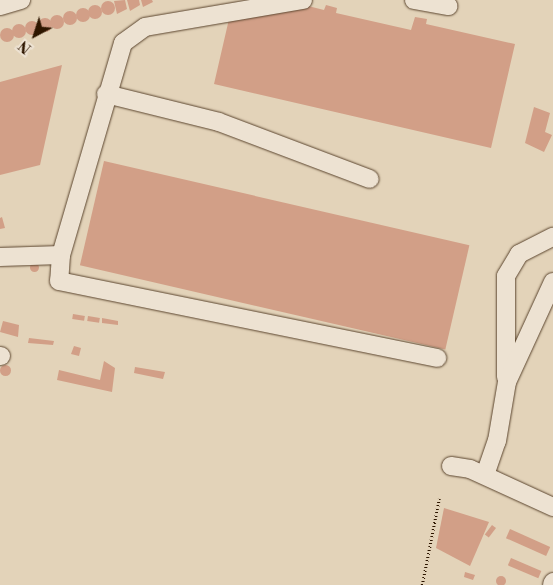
<!DOCTYPE html>
<html>
<head>
<meta charset="utf-8">
<style>
	body { margin:0 }
	#map { position:relative; width:553px; height:585px; overflow:hidden; background:#e3d3b9; font-family:"Libre Bodoni",serif }
	div>[style] { position:absolute }
	.building>* { inset:0; background:#d29f87; transform-origin:0 0 }
	.round { border-radius:50% }
	.path>* { height:2.5px; margin-top:-1.25px; transform-origin:0; background:repeating-linear-gradient(90deg,#2e1600 0 1px,transparent 0 3.5px) }
	.roads { filter:drop-shadow(0 0 1px #5b452e) drop-shadow(0 0 1px #5b452e) }
	.minor>* { height:18px; margin:-9px; padding:0 9px; transform-origin:9px; border-radius:9px; background:#ede2d2 }
	span { translate:-50% -50%; white-space:nowrap; text-align:center; line-height:1.15; -webkit-text-stroke:4px #ede2d2; paint-order:stroke }
	.north { position:absolute; left:10px; top:10px; width:50px; height:50px; -webkit-text-stroke:4px #ede2d2; paint-order:stroke; rotate:220deg; font-size:14px; font-weight:700; line-height:20px; text-align:center; color:#2e1600 }
	.north::after { content:''; display:block; margin:auto; width:18px; height:22px; background:#2e1600; clip-path:polygon(50% 0,100% 100%,50% 72%,0 100%) }
</style>
</head>
<body>
<div id="map">
	<div class="building">
		<div style="clip-path:polygon(125px 0,127px 9px,117px 14px,114px 1px)"></div>
		<div style="clip-path:polygon(127px 0,139px 0,140px 5px,130px 11px)"></div>
		<div style="clip-path:polygon(141px 0,152px 0,153px 2px,143px 7px)"></div>
		<div class="round" style="left:101px;top:1px;width:14px;height:14px"></div>
		<div style="clip-path:polygon(326px 5px,337px 8px,336px 13px,411px 30px,415px 17px,427px 19px,426px 24px,515px 44px,491px 148px,214px 84px,229px 19px,308px 6px,324px 10px)"></div>
		<div class="round" style="left:88px;top:5px;width:14px;height:14px"></div>
		<div class="round" style="left:76px;top:8px;width:14px;height:14px"></div>
		<div class="round" style="left:63px;top:11px;width:14px;height:14px"></div>
		<div class="round" style="left:50px;top:15px;width:14px;height:14px"></div>
		<div class="round" style="left:38px;top:18px;width:14px;height:14px"></div>
		<div class="round" style="left:25px;top:21px;width:14px;height:14px"></div>
		<div class="round" style="left:12px;top:24px;width:14px;height:14px"></div>
		<div class="round" style="left:0;top:28px;width:14px;height:14px"></div>
		<div style="clip-path:polygon(62px 65px,40px 165px,0 175px,0 82px)"></div>
		<div style="clip-path:polygon(534px 107px,550px 113px,545px 132px,552px 135px,544px 152px,525px 143px)"></div>
		<div style="left:104px;top:161px;width:375px;height:107px;rotate:13deg"></div>
		<div style="clip-path:polygon(2px 217px,5px 228px,0 229px,0 218px)"></div>
		<div class="round" style="left:29.5px;top:262.5px;width:9px;height:9px"></div>
		<div style="left:73px;top:314px;width:12px;height:5px;rotate:9deg"></div>
		<div style="left:88px;top:316px;width:12px;height:5px;rotate:9deg"></div>
		<div style="clip-path:polygon(102px 318px,118px 321px,118px 325px,102px 323px)"></div>
		<div style="clip-path:polygon(3px 321px,19px 325px,18px 337px,0 332px)"></div>
		<div style="clip-path:polygon(29px 338px,54px 341px,53px 345px,28px 343px)"></div>
		<div style="clip-path:polygon(74px 346px,81px 348px,79px 356px,71px 354px)"></div>
		<div style="clip-path:polygon(104px 361px,115px 368px,112px 392px,57px 380px,59px 370px,100px 380px)"></div>
		<div class="round" style="left:-0.5px;top:364.5px;width:11px;height:11px"></div>
		<div style="clip-path:polygon(135px 367px,165px 372px,163px 379px,134px 373px)"></div>
		<div style="clip-path:polygon(444px 508px,489px 522px,470px 566px,436px 548px)"></div>
		<div style="left:492px;top:525px;width:5px;height:12px;rotate:37deg"></div>
		<div style="left:510px;top:529px;width:44px;height:10px;rotate:24deg"></div>
		<div style="left:511px;top:558px;width:33px;height:8px;rotate:23deg"></div>
		<div style="clip-path:polygon(465px 572px,475px 575px,473px 580px,464px 577px)"></div>
		<div class="round" style="left:496px;top:576px;width:10px;height:10px"></div>
	</div>
	<div class="path">
		<div style="left:422px;top:585px;width:88px;rotate:-78.8deg"></div>
	</div>
	<div class="roads">
		<div class="minor">
			<div style="left:303px;top:0;width:160px;rotate:170.3deg"></div>
			<div style="left:145px;top:27px;width:27px;rotate:144deg"></div>
			<div style="left:123px;top:43px;width:221px;rotate:106.3deg"></div>
			<div style="left:61px;top:255px;width:26px;rotate:94deg"></div>
			<div style="left:59px;top:281px;width:386px;rotate:11.5deg"></div>
			<div style="left:414px;top:0;width:35px;rotate:10deg"></div>
			<div style="left:0;top:6px;width:22px;rotate:-16deg"></div>
			<div style="left:106px;top:94px;width:116px;rotate:13.9deg"></div>
			<div style="left:219px;top:122px;width:161px;rotate:20.7deg"></div>
			<div style="left:0;top:257px;width:61px;rotate:-1.9deg"></div>
			<div style="left:0;top:356px;width:1px"></div>
			<div style="left:506px;top:377px;width:101px;rotate:-90deg"></div>
			<div style="left:506px;top:276px;width:26px;rotate:-59deg"></div>
			<div style="left:519px;top:254px;width:38px;rotate:-27deg"></div>
			<div style="left:451px;top:466px;width:19px;rotate:9deg"></div>
			<div style="left:470px;top:469px;width:91px;rotate:24.6deg"></div>
			<div style="left:485px;top:475px;width:36px;rotate:-71deg"></div>
			<div style="left:497px;top:441px;width:60px;rotate:-80.4deg"></div>
			<div style="left:507px;top:382px;width:110px;rotate:-65.3deg"></div>
			<div style="left:552px;top:585px;width:3px;rotate:-72deg"></div>
		</div>
	</div>
	<div class="north">N</div>
</div>
</body>
</html>
